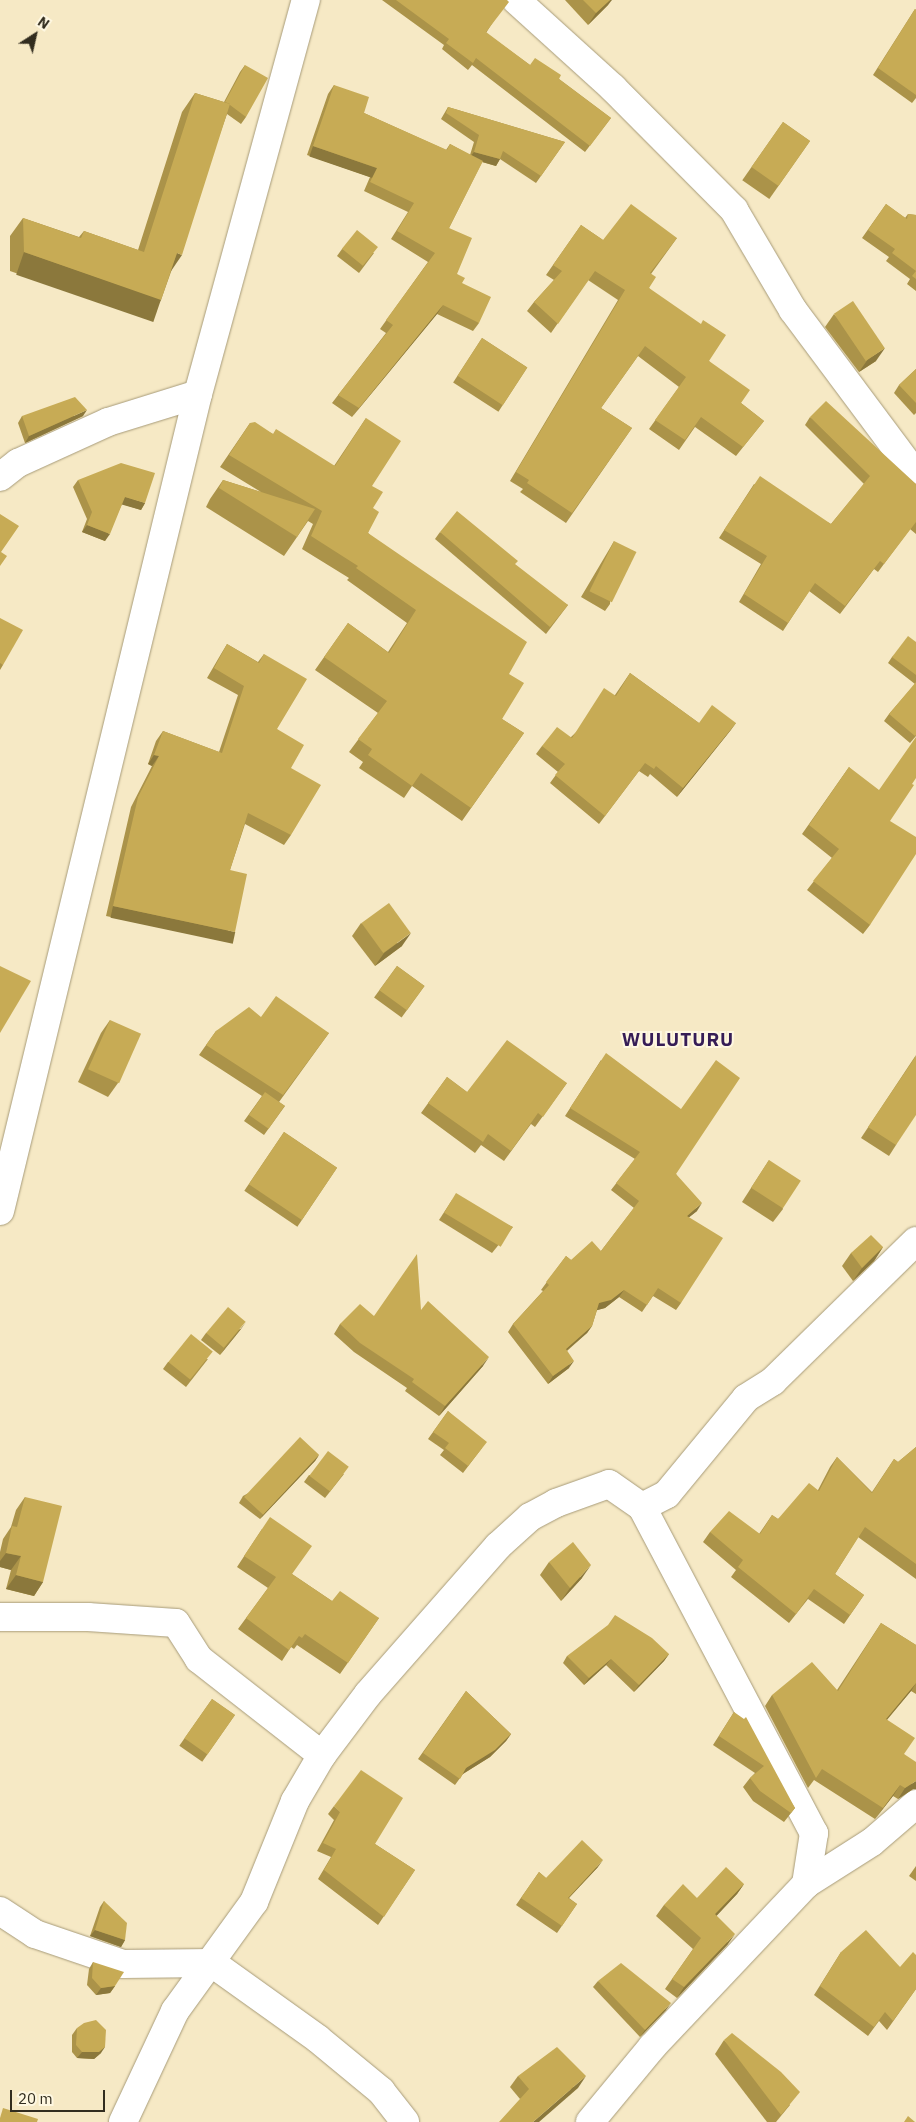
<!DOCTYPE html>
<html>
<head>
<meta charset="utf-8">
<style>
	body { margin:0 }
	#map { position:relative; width:916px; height:2122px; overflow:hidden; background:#f6e9c5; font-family:"IBM Plex Sans",sans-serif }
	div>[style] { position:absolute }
	.roads { filter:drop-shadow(0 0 1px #a79b79) drop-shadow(0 0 1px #a79b79) }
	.street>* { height:28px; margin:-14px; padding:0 14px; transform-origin:14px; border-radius:14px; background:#fff }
	.wall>* { inset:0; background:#ab9349; transform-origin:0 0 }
	.shaded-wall>* { inset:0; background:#8b783c; transform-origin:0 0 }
	.building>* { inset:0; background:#c7ab55; transform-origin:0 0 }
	span { translate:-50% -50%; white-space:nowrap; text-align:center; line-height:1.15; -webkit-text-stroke:4px #fef7e1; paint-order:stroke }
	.district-label { font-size:19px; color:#361d56; font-weight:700; letter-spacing:1px }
	.north { position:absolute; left:10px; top:10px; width:50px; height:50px; -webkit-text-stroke:4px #fef7e1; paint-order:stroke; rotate:35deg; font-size:14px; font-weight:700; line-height:20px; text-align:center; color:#322d1f }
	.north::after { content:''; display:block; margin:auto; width:18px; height:22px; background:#322d1f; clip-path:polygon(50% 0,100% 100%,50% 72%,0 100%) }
	.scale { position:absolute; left:10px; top:2090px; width:95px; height:22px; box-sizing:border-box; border:2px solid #322d1f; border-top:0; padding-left:6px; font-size:15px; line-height:18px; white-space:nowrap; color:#322d1f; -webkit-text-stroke:4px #fef7e1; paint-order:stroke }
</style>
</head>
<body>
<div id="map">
	<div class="roads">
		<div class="street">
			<div style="left:516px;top:0;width:131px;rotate:42.2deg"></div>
			<div style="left:613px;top:88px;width:172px;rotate:45.2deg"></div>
			<div style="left:734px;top:210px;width:116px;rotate:59.5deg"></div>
			<div style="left:793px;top:310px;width:206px;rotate:53.3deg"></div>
			<div style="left:0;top:477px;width:23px;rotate:-38deg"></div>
			<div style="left:18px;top:463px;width:99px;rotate:-24.5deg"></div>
			<div style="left:108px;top:422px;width:94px;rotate:-17.3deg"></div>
			<div style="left:0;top:1211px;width:841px;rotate:-76.38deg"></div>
			<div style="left:198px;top:394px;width:409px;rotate:-74.7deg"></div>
			<div style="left:642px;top:1507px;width:369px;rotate:62.2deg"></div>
			<div style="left:814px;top:1833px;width:52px;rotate:98.9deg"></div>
			<div style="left:0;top:1617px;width:88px"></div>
			<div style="left:88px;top:1617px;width:88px;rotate:3.9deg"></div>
			<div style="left:176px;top:1623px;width:43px;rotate:57.4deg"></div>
			<div style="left:199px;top:1659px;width:156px;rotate:38deg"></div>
			<div style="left:0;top:1911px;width:42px;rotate:33.3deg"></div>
			<div style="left:35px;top:1934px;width:93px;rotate:18.8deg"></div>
			<div style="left:123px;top:1964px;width:89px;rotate:-0.6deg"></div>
			<div style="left:212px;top:1963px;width:130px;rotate:35.6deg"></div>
			<div style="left:318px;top:2039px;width:82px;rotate:39.5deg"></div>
			<div style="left:381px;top:2091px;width:39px;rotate:52deg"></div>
			<div style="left:123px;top:2122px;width:123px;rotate:-64.9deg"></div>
			<div style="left:175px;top:2011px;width:135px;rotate:-54.1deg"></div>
			<div style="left:254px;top:1902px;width:109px;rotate:-67.9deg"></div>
			<div style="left:295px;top:1801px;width:53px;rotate:-59.6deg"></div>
			<div style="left:322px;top:1755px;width:76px;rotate:-53deg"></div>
			<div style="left:368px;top:1694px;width:197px;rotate:-48.7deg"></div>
			<div style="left:498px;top:1546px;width:43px;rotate:-42.2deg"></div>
			<div style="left:530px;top:1517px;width:30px;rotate:-28deg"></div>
			<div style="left:556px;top:1503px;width:56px;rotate:-19.7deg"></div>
			<div style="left:609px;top:1484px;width:40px;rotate:34.9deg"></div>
			<div style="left:642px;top:1507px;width:28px;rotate:-27deg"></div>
			<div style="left:667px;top:1494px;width:124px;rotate:-50.5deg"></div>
			<div style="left:746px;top:1398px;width:32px;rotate:-32deg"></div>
			<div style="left:773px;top:1381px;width:200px;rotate:-44.4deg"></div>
			<div style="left:590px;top:2122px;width:97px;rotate:-50.4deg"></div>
			<div style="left:652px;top:2047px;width:224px;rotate:-46.6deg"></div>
			<div style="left:806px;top:1884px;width:78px;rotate:-32.5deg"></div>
			<div style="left:872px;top:1842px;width:58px;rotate:-40.8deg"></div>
		</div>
	</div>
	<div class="wall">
		<div style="clip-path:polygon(382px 0,507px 0,486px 33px,530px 65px,559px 79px,611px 118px,585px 152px,472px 65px,468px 70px,442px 49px,444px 45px)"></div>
		<div style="clip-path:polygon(565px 0,610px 0,608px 5px,588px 25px)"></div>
		<div style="clip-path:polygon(915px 9px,916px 10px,916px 98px,912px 103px,873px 75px)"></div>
		<div style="clip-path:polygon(245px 65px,246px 117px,241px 124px,227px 114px,161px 300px,148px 319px,10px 271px,10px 236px,23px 218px,79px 237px,84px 231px,138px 250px,182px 112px,195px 93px,224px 102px,240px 72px)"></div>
		<div style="clip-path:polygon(334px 85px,364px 113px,446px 150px,450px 144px,470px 155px,474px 142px,441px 119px,448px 107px,565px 142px,536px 183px,500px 159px,496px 166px,482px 162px,449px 228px,457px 274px,479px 323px,473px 331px,437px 314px,352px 417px,332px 403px,386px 333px,380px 329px,428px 262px,391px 239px,408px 212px,364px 191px,370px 177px,307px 155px,328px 94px)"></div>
		<div style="left:783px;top:122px;width:33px;height:71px;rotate:35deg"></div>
		<div style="clip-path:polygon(886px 204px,905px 218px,908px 214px,916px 215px,916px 291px,907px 284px,910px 279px,886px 261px,889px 257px,862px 238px)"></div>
		<div style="clip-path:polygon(581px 225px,603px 240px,677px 238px,651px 274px,649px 288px,709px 361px,741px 403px,764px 421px,736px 456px,695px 427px,679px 450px,649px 429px,679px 387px,638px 356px,601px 408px,632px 428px,566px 523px,520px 492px,523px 489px,510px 481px,618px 300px,588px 280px,551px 333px,527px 311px,534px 302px,554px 280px,546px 275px)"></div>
		<div style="clip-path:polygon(342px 249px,374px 253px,359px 273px,337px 256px)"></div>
		<div style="clip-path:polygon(834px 314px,876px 361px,859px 372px,825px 327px)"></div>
		<div style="left:482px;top:338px;width:54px;height:53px;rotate:33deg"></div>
		<div style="clip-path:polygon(916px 369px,916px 413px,914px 415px,894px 393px,899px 385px)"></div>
		<div style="clip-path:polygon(22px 416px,83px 416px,25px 443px,18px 423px)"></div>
		<div style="clip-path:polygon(810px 417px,916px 484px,916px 534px,910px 529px,878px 572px,874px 569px,840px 614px,809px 591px,783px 631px,739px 602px,761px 564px,719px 538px,754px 484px,831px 524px,864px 484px,805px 425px)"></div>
		<div style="clip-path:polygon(366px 418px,372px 486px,373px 508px,368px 533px,509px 674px,502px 719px,524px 733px,462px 821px,412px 786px,404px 798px,359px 768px,363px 762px,349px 752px,378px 713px,315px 670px,348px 623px,388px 652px,407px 623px,347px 580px,349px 578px,302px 549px,313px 524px,308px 521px,284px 556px,206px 507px,210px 499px,223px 480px,261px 492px,220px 467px,250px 423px,273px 434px,334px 466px)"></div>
		<div style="clip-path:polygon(78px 480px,145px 503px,141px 510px,122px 504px,105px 541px,82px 532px,87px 519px,73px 487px)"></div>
		<div style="clip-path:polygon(440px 532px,568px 605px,546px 634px,435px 539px)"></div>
		<div style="clip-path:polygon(614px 541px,610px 604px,605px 611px,581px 597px,610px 548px)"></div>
		<div style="clip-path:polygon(0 618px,3px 665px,0 670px)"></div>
		<div style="clip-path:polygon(916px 642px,916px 736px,910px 743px,884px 721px,889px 714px,915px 684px,888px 663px,892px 657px)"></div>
		<div style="clip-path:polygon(227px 644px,258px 662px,264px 654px,277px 729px,291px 768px,291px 835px,284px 845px,245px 824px,230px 870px,228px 942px,106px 916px,131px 807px,152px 766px,148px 764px,156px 741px,163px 731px,219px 752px,238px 695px,207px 678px,221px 654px)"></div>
		<div style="clip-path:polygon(630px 673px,699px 723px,736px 723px,730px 731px,677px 797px,650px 774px,648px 777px,639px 771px,599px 824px,550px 783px,558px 772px,536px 754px,542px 746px,571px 737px,615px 695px)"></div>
		<div style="clip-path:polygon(849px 767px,890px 821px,870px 925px,863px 934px,807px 890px,832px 858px,802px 834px)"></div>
		<div style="clip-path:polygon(361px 923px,402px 946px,375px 966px,352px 936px)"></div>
		<div style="left:397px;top:966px;width:34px;height:39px;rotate:36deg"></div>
		<div style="clip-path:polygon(261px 1017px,329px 1033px,279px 1102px,285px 1106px,264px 1135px,244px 1121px,262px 1096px,199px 1055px,216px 1031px)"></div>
		<div style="clip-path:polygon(110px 1020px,118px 1083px,108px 1097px,78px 1082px,101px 1033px)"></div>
		<div style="clip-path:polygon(916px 1055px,896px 1145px,889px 1156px,861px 1138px)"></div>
		<div style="clip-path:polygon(601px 1060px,676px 1174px,697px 1211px,689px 1217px,681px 1303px,676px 1310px,653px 1296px,642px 1312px,619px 1297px,605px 1308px,597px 1310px,592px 1326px,587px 1333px,567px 1351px,569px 1368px,548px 1384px,508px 1332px,513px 1324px,543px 1291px,541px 1290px,566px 1256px,571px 1260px,601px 1251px,634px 1208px,611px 1190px,635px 1159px,565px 1116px)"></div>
		<div style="clip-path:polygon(447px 1077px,467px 1092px,567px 1083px,535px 1127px,531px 1124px,504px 1161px,481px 1145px,475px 1153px,421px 1113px)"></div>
		<div style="left:284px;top:1132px;width:64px;height:71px;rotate:34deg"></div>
		<div style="clip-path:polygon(769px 1160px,783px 1209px,773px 1222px,742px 1202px)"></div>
		<div style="clip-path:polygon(452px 1200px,513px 1227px,492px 1253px,439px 1220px)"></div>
		<div style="clip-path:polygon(883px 1247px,874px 1261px,853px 1281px,842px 1266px,851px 1253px)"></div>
		<div style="clip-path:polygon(421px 1310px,483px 1366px,439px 1416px,405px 1391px,407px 1388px,354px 1352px,334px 1334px,340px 1324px,374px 1316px)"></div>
		<div style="clip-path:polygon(241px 1329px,220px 1355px,201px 1340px,206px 1333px)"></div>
		<div style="clip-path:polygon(208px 1359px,186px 1387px,163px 1369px,168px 1362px)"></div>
		<div style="clip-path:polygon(448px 1411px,482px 1448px,463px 1473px,440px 1455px,444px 1450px,428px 1439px)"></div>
		<div style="clip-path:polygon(916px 1447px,916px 1579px,858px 1537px,835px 1574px,864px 1595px,844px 1624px,808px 1599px,789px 1623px,731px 1577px,736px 1570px,703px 1542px,710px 1532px,759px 1534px,772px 1515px,778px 1519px,818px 1490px,830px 1467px,837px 1457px,872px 1492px,894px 1459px,898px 1462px)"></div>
		<div style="clip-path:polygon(319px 1455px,315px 1461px,260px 1519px,239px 1503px,243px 1496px)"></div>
		<div style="clip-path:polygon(344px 1474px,325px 1498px,304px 1482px,309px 1475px)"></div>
		<div style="clip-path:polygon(25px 1497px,43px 1582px,34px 1596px,6px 1589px,11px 1570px,0 1567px,0 1552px,3px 1539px,11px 1527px,16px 1510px)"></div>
		<div style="clip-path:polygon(262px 1529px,292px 1574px,332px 1601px,379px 1618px,340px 1674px,297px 1645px,294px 1649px,291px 1647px,282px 1661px,238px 1629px,268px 1588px,237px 1567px)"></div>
		<div style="clip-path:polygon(549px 1562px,582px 1578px,561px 1601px,540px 1575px)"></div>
		<div style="clip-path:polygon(881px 1623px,916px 1645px,916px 1694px,911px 1691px,887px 1720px,904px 1754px,913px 1789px,898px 1799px,893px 1796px,875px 1819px,814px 1780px,808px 1788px,765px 1706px,772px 1695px,837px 1690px)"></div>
		<div style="clip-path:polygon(669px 1654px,664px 1661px,634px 1692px,606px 1665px,584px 1685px,563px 1663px,567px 1656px)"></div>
		<div style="clip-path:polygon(466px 1691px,511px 1734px,506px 1741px,490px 1757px,463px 1774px,455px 1785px,418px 1759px)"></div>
		<div style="left:212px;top:1699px;width:28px;height:57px;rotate:35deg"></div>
		<div style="clip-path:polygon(734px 1712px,795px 1808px,784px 1822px,753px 1801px,743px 1787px,750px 1778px,755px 1773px,713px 1745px)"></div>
		<div style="clip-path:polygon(334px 1806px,375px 1844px,415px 1870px,378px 1925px,318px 1879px,331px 1857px,317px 1851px,334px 1820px,328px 1814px)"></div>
		<div style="clip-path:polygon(916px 1866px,916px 1881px,909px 1876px)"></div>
		<div style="clip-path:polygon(598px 1867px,569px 1898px,577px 1904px,557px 1933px,516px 1905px,539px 1872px,546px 1878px)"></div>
		<div style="clip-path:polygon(744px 1884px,737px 1894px,716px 1916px,728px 1944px,677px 1998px,665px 1989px,693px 1949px,656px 1916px,664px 1905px,697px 1898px)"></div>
		<div style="clip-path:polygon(104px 1901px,125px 1940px,121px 1947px,90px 1936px,100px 1907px)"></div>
		<div style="clip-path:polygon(841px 1952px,900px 1967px,916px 1989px,887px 2030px,879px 2021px,868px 2036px,814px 1995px)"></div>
		<div style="clip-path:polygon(93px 1962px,115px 1986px,110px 1993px,96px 1995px,87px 1985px,89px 1969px)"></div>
		<div style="clip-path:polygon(598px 1981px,666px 2010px,640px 2037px,593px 1987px)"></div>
		<div style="clip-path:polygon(77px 2028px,101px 2053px,94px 2059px,77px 2058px,72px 2052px,72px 2035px)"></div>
		<div style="clip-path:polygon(724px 2040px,790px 2105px,776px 2122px,767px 2122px,715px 2054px)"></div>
		<div style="clip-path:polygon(518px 2076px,578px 2088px,520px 2099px,510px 2087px)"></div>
	</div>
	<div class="shaded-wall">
		<div style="clip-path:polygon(610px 0,612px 0,608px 5px,588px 25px,596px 13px)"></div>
		<div style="left:313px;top:146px;width:68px;height:11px;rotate:19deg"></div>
		<div style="clip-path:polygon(474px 152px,500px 159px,496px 166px,469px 158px)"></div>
		<div style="left:24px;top:252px;width:145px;height:24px;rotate:19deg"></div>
		<div style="clip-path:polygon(177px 253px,182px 255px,169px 274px)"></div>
		<div style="clip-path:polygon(443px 305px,437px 314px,352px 417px,359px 408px)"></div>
		<div style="clip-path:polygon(885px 348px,876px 361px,859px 372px,868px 359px)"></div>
		<div style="clip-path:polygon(87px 410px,83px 416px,25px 443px,29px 436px)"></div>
		<div style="clip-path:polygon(125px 497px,145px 503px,141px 510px,120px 504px)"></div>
		<div style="clip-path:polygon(87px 525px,110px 534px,105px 541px,82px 532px)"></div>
		<div style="clip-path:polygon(736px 723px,730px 731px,677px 797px,683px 788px)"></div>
		<div style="clip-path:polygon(154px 755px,159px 756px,152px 766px,148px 764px)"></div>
		<div style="left:113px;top:906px;width:125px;height:12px;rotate:12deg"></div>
		<div style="clip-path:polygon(411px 933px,402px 946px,375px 966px,384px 953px)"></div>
		<div style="clip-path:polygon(702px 1203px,697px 1211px,682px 1223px,687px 1216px)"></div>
		<div style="clip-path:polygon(883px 1247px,874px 1261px,853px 1281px,862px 1268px)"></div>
		<div style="clip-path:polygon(624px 1290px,619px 1297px,605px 1308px,594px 1311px,599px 1303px)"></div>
		<div style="clip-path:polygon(246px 1322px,241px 1329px,220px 1355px,225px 1348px)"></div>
		<div style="clip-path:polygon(592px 1326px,587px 1333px,560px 1356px,566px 1349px)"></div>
		<div style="clip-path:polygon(489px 1357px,483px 1366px,439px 1416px,445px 1406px)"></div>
		<div style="clip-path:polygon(574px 1361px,569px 1368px,548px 1384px,553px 1376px)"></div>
		<div style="clip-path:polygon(319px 1455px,315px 1461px,260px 1519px,265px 1512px)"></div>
		<div style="clip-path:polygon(6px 1553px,21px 1556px,11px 1570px,0 1567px,0 1561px)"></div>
		<div style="clip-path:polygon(591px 1565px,582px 1578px,561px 1601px,570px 1588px)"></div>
		<div style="clip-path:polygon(16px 1575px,43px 1582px,34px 1596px,6px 1589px)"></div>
		<div style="clip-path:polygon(669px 1654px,664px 1661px,634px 1692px,639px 1685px)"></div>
		<div style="clip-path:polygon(611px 1659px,606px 1665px,584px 1685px,589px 1678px)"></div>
		<div style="clip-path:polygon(916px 1683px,911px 1691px,878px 1730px,886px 1719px)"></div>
		<div style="clip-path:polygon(511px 1734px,506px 1741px,490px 1757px,461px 1775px,466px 1768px)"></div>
		<div style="clip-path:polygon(916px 1781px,916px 1789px,913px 1789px,898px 1799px,905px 1788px)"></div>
		<div style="clip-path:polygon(900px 1785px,893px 1796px,875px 1819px,883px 1808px)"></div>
		<div style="clip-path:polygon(603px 1860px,598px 1867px,563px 1904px,568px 1898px)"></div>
		<div style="clip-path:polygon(744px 1884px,737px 1894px,708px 1925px,715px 1914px)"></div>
		<div style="clip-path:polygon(95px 1930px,125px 1940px,121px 1947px,90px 1936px)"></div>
		<div style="clip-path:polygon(735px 1934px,728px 1944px,677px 1998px,684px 1987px)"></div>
		<div style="clip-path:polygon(115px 1986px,110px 1993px,96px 1995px,101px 1988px)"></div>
		<div style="clip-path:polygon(671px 2003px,666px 2010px,640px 2037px,645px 2030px)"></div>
		<div style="clip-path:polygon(105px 2047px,101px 2053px,94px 2059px,77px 2058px,82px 2052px)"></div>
		<div style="clip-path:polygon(586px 2076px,578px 2088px,539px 2122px,533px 2122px)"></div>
	</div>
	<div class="building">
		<div style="clip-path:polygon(396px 0,507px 0,509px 2px,486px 32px,530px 65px,535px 58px,561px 75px,559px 79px,611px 118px,590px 146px,476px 58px,473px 63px,446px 43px,449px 39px)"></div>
		<div style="clip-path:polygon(583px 0,610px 0,596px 13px)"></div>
		<div style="clip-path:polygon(915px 9px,916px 10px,916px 95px,878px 68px)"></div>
		<div style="clip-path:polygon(245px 65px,268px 78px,246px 117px,230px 105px,230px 104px,225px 102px)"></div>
		<div style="clip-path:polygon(334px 85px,369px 97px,364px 113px,447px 150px,450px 144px,483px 161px,449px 228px,472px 238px,457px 274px,465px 278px,462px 283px,491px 297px,479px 323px,443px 305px,359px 408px,338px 395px,393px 325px,386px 320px,435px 253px,397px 231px,414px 203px,370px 182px,377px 168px,313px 146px)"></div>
		<div style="clip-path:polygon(195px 93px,230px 104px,182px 255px,177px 253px,161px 300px,24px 252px,23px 218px,81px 238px,84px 231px,144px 252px)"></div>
		<div style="clip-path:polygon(448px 107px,565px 142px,541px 176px,503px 151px,500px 159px,474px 152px,479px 135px,446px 113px)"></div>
		<div style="left:783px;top:122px;width:33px;height:55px;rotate:35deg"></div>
		<div style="clip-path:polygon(631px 204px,677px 238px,650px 273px,656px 277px,649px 288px,701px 324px,703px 320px,726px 335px,709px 361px,750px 390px,741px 403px,764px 421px,743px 447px,701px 417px,685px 440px,655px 420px,686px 377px,645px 346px,601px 408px,632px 428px,572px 513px,527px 483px,529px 480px,516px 472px,625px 290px,595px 271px,558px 324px,534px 302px,562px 271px,553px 265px,581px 225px,603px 240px)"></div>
		<div style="clip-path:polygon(886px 204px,907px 219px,908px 214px,916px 215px,916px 271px,892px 253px,895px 249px,868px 230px)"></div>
		<div style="left:357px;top:230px;width:27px;height:24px;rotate:39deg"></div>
		<div style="clip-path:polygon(916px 271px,916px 279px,912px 276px)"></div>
		<div style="left:853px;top:301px;width:57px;height:23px;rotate:56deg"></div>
		<div style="left:482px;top:338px;width:54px;height:45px;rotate:33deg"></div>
		<div style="clip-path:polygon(916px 369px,916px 403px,899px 385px)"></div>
		<div style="clip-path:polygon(75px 397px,87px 410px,29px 436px,22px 416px)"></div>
		<div style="clip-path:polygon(826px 401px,916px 484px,916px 522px,884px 564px,880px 561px,845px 606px,815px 583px,788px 623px,744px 594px,767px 556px,724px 530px,760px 476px,831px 524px,870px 476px,810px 417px)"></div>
		<div style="clip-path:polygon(366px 418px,401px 441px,372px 486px,383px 492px,373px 508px,379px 512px,368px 533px,527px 642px,509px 674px,524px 683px,502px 719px,524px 733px,471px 808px,421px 773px,412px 786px,368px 755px,372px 749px,358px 739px,387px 701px,324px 657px,348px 623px,389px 653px,416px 610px,356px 568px,358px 566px,311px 536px,322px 511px,229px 455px,250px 423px,255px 422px,273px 434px,276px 429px,335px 466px)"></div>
		<div style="clip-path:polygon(121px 463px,155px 473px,145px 503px,125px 497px,110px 534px,87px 525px,92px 512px,78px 480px)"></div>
		<div style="clip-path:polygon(223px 480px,315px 509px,297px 537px,219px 488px)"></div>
		<div style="clip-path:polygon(457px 511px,518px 561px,515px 564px,568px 605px,550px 627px,440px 532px)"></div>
		<div style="clip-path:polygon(0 514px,19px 526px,1px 552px,7px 556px,0 566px)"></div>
		<div style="left:614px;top:541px;width:25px;height:56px;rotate:26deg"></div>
		<div style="clip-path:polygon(0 618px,23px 630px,3px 665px,0 663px)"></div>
		<div style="clip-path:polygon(908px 636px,916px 642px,916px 675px,892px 657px)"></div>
		<div style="clip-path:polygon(227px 644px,259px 663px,264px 654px,307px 679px,277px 729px,304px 745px,291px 768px,321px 785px,291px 835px,248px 813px,230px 870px,247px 874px,235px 932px,113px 906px,138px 797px,159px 756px,154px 755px,163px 731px,222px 753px,244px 686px,214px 668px)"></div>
		<div style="clip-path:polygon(630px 673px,699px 723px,712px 705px,736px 723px,683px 788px,656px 766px,654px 769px,645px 763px,605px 816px,555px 775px,565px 764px,542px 746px,557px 727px,572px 738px,604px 688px,616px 696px)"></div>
		<div style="clip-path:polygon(916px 682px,916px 735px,915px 736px,889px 714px)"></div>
		<div style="clip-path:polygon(916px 737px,916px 778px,912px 784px,914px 785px,890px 821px,916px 837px,916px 854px,870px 925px,813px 881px,839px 849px,809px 825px,849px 767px,879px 790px)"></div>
		<div style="left:389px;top:903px;width:37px;height:34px;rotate:54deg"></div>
		<div style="clip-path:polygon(0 966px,31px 981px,0 1033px)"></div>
		<div style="left:397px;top:966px;width:34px;height:30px;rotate:36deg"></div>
		<div style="clip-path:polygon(276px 996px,329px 1033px,283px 1095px,206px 1045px,216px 1031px,249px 1007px,261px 1017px)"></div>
		<div style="left:110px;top:1020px;width:34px;height:54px;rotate:24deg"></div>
		<div style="clip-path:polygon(507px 1040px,567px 1083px,543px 1117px,538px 1113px,511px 1151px,488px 1134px,483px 1142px,428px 1103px,447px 1077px,467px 1092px)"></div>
		<div style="clip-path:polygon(606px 1053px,681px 1109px,716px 1060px,740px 1078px,676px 1174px,702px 1203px,687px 1216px,723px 1238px,681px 1303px,658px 1288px,647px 1305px,624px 1290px,611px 1300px,599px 1303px,592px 1326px,566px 1349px,574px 1361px,553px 1376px,513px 1324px,549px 1285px,546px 1282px,566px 1256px,571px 1260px,592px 1241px,601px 1251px,639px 1201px,616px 1183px,640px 1152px,570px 1108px)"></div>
		<div style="clip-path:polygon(916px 1056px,916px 1115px,896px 1145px,868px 1127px)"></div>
		<div style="left:265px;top:1092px;width:24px;height:28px;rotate:35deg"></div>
		<div style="left:284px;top:1132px;width:64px;height:63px;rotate:34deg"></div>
		<div style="left:769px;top:1160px;width:38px;height:33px;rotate:33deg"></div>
		<div style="left:456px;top:1193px;width:66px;height:23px;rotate:31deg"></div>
		<div style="clip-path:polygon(871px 1235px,883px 1247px,862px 1268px,851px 1253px)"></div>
		<div style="clip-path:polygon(417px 1254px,421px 1310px,428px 1301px,489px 1357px,445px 1406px,412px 1382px,414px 1379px,360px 1343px,340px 1324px,360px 1304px,374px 1316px)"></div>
		<div style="left:228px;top:1307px;width:23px;height:34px;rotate:40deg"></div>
		<div style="left:191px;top:1334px;width:28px;height:36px;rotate:39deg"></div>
		<div style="clip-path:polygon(448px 1411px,487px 1442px,468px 1466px,445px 1448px,449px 1443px,433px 1432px)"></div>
		<div style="left:300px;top:1437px;width:26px;height:82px;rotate:43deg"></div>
		<div style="clip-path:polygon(916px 1447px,916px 1564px,865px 1527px,835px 1574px,864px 1595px,850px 1615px,814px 1589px,796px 1614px,738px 1567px,743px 1560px,710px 1532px,729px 1511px,760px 1534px,772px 1515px,778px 1519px,809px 1483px,819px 1491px,837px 1457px,872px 1493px,894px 1459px,898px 1462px)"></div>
		<div style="left:328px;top:1451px;width:26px;height:31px;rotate:37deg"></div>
		<div style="clip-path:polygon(25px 1497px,62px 1506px,43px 1582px,16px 1575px,21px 1556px,6px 1553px,12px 1526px,17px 1527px)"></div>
		<div style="clip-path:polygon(270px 1517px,312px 1546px,292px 1574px,332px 1601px,340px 1591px,379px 1618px,348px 1663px,305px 1634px,302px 1638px,299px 1636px,289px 1650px,246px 1618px,276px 1577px,244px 1556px)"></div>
		<div style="clip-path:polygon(573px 1542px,591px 1565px,570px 1588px,549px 1562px)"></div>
		<div style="clip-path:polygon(615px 1615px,652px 1638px,669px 1654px,639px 1685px,611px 1659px,589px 1678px,567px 1656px,608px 1625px)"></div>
		<div style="clip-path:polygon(881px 1623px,916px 1645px,916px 1683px,886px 1719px,915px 1738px,904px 1754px,916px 1762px,916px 1781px,905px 1788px,900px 1785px,883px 1808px,822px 1769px,816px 1778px,772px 1695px,812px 1662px,838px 1691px)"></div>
		<div style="clip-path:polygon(466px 1691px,511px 1734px,495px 1750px,466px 1768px,460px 1779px,423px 1753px)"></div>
		<div style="left:212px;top:1699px;width:28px;height:48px;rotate:35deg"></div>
		<div style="clip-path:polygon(734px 1712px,744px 1719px,746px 1717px,795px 1808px,791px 1813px,760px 1791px,750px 1778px,764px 1766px,719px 1736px)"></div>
		<div style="clip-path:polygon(361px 1770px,403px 1798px,375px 1844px,415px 1870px,384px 1917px,324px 1870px,336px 1849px,323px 1843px,340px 1812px,334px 1806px)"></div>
		<div style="clip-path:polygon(582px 1840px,603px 1860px,568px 1898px,577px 1904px,562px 1926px,521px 1898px,539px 1872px,546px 1878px)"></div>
		<div style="clip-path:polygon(726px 1867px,744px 1884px,715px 1914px,735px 1934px,684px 1987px,672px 1979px,701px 1938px,664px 1905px,683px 1884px,697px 1898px)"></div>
		<div style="clip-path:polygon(104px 1901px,127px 1923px,125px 1940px,95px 1930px)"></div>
		<div style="clip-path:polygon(866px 1930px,900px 1967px,913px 1952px,916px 1955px,916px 1989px,893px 2021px,885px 2012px,874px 2027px,820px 1986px,841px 1952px)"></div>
		<div style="clip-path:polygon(93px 1962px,124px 1972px,115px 1986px,101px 1988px,92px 1978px)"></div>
		<div style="clip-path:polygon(621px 1963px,671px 2003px,645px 2030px,598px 1981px)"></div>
		<div style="clip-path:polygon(96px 2020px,106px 2030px,105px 2047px,99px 2052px,82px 2052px,76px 2045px,77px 2028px,84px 2023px)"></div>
		<div style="clip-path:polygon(732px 2033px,781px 2072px,800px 2092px,781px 2115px,724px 2040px)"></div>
		<div style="clip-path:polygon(557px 2047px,586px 2076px,533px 2122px,499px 2122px,529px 2089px,518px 2076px)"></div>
		<div style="clip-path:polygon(3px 2108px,38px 2119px,37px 2122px,0 2122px,0 2118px)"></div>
		<div style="clip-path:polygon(908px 2116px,915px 2122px,904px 2122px)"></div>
	</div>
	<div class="district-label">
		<span style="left:678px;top:1040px">WULUTURU</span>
	</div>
	<div class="north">N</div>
	<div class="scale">20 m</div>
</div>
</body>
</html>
